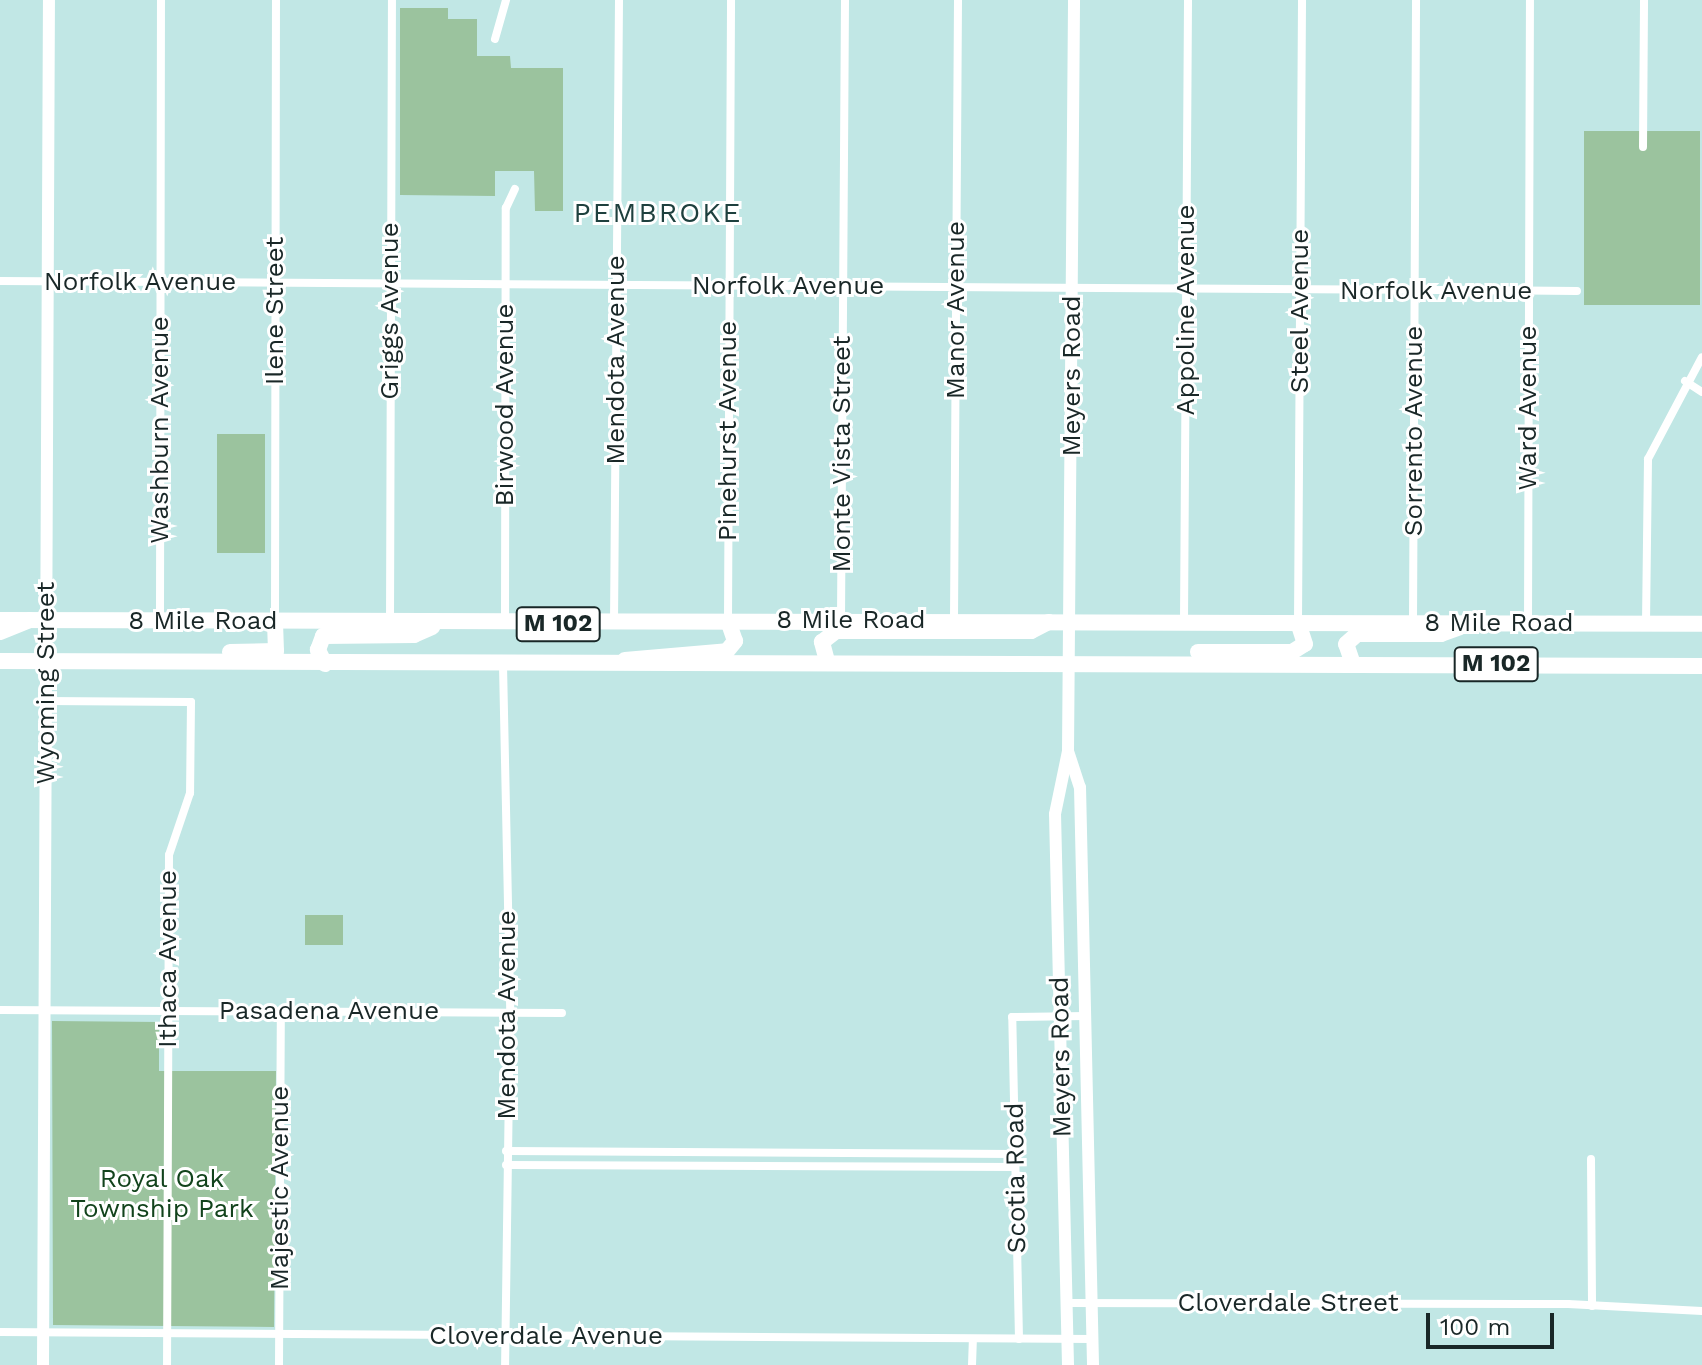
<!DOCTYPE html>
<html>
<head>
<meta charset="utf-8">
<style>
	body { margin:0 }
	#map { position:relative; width:1702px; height:1365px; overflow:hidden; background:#c1e7e5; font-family:"Work Sans",sans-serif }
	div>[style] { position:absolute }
	.green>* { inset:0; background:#9bc39e; transform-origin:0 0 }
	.street>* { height:8px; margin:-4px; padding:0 4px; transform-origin:4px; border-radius:4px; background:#fff }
	.secondary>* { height:12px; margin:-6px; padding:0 6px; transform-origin:6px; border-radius:6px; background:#fff }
	.highway>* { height:16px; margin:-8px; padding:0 8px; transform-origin:8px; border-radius:8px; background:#fff }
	span { translate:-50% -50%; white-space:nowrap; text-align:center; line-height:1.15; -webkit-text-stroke:6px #fff; paint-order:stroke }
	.shield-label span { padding:2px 6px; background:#fff; border:2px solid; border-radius:6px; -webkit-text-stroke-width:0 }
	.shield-label { font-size:24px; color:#192727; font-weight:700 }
	.street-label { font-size:26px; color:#192727 }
	.park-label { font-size:26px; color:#12431c }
	.neighbourhood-label { font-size:28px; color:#1e403e; letter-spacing:2px }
	.scale { position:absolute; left:1426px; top:1313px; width:128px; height:36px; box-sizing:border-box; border:4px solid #192727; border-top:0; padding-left:10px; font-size:24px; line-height:28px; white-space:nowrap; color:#192727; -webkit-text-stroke:6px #fff; paint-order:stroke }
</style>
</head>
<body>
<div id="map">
	<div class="green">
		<div style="clip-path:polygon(400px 8px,448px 8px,448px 19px,477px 19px,477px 56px,510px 56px,511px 68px,563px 68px,563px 211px,535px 211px,534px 171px,495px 171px,495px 196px,400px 195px)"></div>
		<div style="left:1584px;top:131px;width:116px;height:174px"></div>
		<div style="left:217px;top:434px;width:48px;height:119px"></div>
		<div style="left:305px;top:915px;width:38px;height:30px"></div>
		<div style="clip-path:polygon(52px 1021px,159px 1022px,159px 1071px,276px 1071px,274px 1327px,53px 1325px)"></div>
	</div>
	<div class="street">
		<div style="left:495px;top:39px;width:41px;rotate:-74.2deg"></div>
		<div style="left:1643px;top:147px;width:147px;rotate:-89.6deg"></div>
		<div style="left:0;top:281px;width:1577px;rotate:0.36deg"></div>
		<div style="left:1685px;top:381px;width:20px;rotate:33deg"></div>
		<div style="left:841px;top:619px;width:619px;rotate:-89.63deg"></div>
		<div style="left:954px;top:619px;width:619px;rotate:-89.63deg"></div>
		<div style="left:160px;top:621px;width:621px;rotate:-89.91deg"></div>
		<div style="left:728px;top:621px;width:621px;rotate:-89.72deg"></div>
		<div style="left:1184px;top:621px;width:621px;rotate:-89.63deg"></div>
		<div style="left:275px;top:622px;width:622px;rotate:-89.91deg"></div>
		<div style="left:505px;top:622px;width:414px;rotate:-89.9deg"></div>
		<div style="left:506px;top:208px;width:21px;rotate:-65deg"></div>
		<div style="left:1298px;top:622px;width:622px;rotate:-89.63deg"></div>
		<div style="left:1413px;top:622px;width:622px;rotate:-89.72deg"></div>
		<div style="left:390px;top:623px;width:623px;rotate:-89.82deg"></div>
		<div style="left:614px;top:623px;width:623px;rotate:-89.54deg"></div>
		<div style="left:1528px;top:623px;width:623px;rotate:-89.82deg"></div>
		<div style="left:1646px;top:623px;width:164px;rotate:-89.3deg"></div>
		<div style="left:1648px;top:459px;width:115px;rotate:-62.1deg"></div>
		<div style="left:503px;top:665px;width:348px;rotate:88.8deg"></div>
		<div style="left:510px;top:1013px;width:352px;rotate:90.8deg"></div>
		<div style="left:46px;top:701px;width:145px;rotate:0.4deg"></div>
		<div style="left:191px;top:702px;width:91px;rotate:90.6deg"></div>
		<div style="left:190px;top:793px;width:65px;rotate:108.7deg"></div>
		<div style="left:169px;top:855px;width:510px;rotate:90.22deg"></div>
		<div style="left:0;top:1010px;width:562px;rotate:0.31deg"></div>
		<div style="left:506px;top:1151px;width:509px;rotate:0.34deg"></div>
		<div style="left:1591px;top:1159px;width:147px;rotate:89.6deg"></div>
		<div style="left:506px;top:1165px;width:509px;rotate:0.23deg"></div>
		<div style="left:1066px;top:1303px;width:502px;rotate:0.11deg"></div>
		<div style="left:1568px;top:1304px;width:134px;rotate:3deg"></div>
		<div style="left:0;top:1332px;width:1092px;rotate:0.37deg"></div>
		<div style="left:1019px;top:1339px;width:322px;rotate:-91.2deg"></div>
		<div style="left:1012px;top:1017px;width:74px;rotate:-0.8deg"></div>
		<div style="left:279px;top:1365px;width:354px;rotate:-89.7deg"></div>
		<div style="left:972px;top:1365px;width:26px;rotate:-88deg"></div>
	</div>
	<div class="secondary">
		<div style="left:1068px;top:751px;width:38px;rotate:72deg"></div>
		<div style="left:1080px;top:787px;width:578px;rotate:88.71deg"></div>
		<div style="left:43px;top:1365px;width:1365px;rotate:-89.75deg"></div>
		<div style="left:1068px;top:1365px;width:551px;rotate:-91.35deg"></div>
		<div style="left:1055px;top:814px;width:64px;rotate:-78.3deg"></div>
		<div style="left:1068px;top:751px;width:751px;rotate:-89.54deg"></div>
	</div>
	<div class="highway">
		<div style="left:0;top:620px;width:1702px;rotate:0.13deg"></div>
		<div style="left:0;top:632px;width:32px;rotate:-22deg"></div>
		<div style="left:230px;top:652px;width:46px;rotate:-1.2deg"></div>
		<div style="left:276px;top:651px;width:29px;rotate:-92deg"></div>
		<div style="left:1198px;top:652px;width:94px"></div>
		<div style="left:1292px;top:652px;width:15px;rotate:-32deg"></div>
		<div style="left:1305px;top:644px;width:23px;rotate:-108deg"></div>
		<div style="left:625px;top:660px;width:102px;rotate:-5deg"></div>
		<div style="left:727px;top:651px;width:13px;rotate:-51deg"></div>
		<div style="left:735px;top:641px;width:21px;rotate:-109deg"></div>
		<div style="left:0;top:661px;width:1702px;rotate:0.17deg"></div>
		<div style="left:827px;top:661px;width:20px;rotate:-105deg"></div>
		<div style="left:822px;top:642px;width:18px;rotate:-38deg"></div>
		<div style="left:836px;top:631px;width:195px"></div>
		<div style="left:1031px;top:631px;width:20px;rotate:-27deg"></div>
		<div style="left:325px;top:664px;width:16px;rotate:-117deg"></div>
		<div style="left:318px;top:650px;width:15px;rotate:-70deg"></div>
		<div style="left:323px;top:636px;width:91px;rotate:-0.6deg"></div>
		<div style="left:414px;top:635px;width:20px;rotate:-24deg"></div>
		<div style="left:1353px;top:664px;width:21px;rotate:-109deg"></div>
		<div style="left:1346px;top:644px;width:15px;rotate:-42deg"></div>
		<div style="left:1357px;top:634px;width:84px"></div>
		<div style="left:1441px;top:634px;width:20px;rotate:-20deg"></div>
	</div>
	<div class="shield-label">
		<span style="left:558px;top:624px">M 102</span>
		<span style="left:1496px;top:664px">M 102</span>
	</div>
	<div class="street-label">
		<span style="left:140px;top:282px">Norfolk Avenue</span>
		<span style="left:788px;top:286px">Norfolk Avenue</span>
		<span style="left:1436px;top:291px">Norfolk Avenue</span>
		<span style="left:956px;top:310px;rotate:-90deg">Manor Avenue</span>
		<span style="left:1186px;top:310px;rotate:-90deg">Appoline Avenue</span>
		<span style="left:275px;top:311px;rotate:-90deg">Ilene Street</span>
		<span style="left:390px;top:311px;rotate:-90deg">Griggs Avenue</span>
		<span style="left:1300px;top:311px;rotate:-90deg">Steel Avenue</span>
		<span style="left:616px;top:360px;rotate:-90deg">Mendota Avenue</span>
		<span style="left:1072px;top:376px;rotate:-90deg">Meyers Road</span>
		<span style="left:505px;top:405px;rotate:-90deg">Birwood Avenue</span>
		<span style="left:1528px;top:408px;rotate:-90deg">Ward Avenue</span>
		<span style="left:160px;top:430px;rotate:-90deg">Washburn Avenue</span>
		<span style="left:728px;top:431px;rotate:-90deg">Pinehurst Avenue</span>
		<span style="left:1414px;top:431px;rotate:-90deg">Sorrento Avenue</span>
		<span style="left:842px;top:454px;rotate:-90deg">Monte Vista Street</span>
		<span style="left:851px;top:620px">8 Mile Road</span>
		<span style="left:203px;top:621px">8 Mile Road</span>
		<span style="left:1499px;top:623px">8 Mile Road</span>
		<span style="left:46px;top:683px;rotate:-90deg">Wyoming Street</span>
		<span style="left:168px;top:959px;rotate:-90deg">Ithaca Avenue</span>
		<span style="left:329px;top:1011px">Pasadena Avenue</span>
		<span style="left:507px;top:1015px;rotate:-90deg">Mendota Avenue</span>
		<span style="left:1061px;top:1057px;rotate:-91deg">Meyers Road</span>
		<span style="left:1016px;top:1178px;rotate:-91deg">Scotia Road</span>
		<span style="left:280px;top:1188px;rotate:-90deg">Majestic Avenue</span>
		<span style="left:1288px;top:1303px">Cloverdale Street</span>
		<span style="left:546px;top:1336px">Cloverdale Avenue</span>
	</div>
	<div class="park-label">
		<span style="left:162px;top:1194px">Royal Oak<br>Township Park</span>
	</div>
	<div class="neighbourhood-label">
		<span style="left:658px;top:213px">PEMBROKE</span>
	</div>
	<div class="scale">100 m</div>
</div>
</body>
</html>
